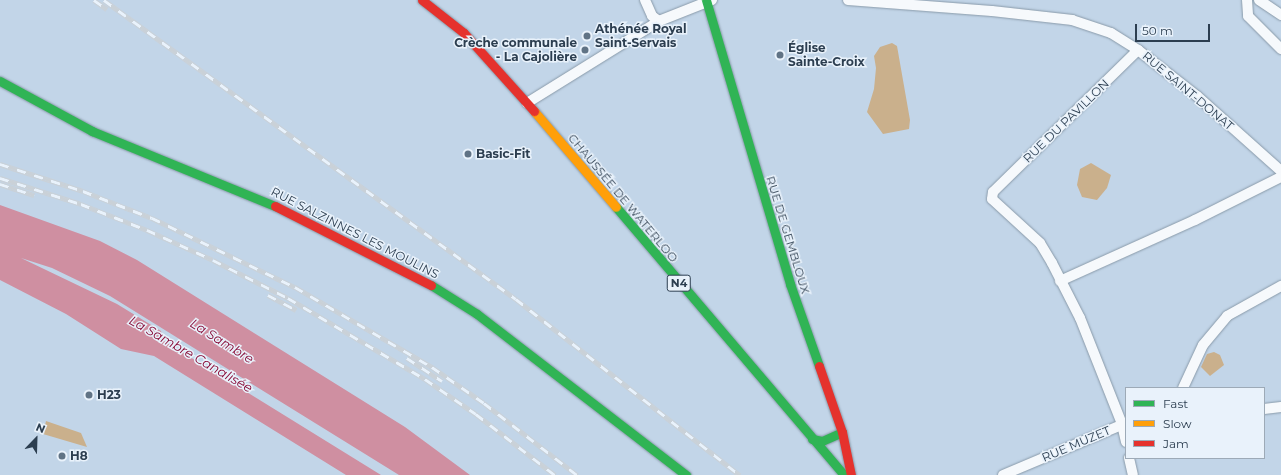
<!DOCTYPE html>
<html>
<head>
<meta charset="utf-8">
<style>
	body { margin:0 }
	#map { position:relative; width:1281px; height:475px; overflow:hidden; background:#c2d5e8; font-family:Montserrat,sans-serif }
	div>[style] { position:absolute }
	.green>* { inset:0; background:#cab08c }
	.water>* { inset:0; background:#cf8fa1 }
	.roads { filter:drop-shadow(0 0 1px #899aa9) drop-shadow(0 0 1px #899aa9) }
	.street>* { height:10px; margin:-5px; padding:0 5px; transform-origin:5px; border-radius:5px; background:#f6f9fc }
	.fast>* { height:9px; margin:-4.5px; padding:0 4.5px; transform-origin:4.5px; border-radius:4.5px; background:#30b455 }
	.slow>* { height:9px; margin:-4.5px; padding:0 4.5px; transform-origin:4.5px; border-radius:4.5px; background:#ff9f0a }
	.jam>* { height:9px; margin:-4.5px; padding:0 4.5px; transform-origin:4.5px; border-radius:4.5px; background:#e5322d }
	.rail>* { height:4.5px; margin-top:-2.25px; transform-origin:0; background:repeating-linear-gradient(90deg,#e9f2fb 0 9px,#cad1d7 0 18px); box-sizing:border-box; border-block:1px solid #cad1d7 }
	.dots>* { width:11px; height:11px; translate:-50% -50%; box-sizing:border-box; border:2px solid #e9f2fb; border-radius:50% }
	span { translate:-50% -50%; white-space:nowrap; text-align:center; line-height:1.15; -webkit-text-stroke:3px #e9f2fb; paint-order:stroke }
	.shield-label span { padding:1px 3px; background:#e9f2fb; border:1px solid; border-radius:3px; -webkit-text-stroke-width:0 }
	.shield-label { font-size:11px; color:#2c3e50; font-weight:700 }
	.poi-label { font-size:12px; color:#2c3e50; font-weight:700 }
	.left { translate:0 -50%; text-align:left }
	.right { translate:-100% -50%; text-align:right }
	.street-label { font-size:12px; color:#2c3e50 }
	.water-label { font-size:13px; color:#870936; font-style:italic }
	.legend { position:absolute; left:1125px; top:387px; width:140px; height:72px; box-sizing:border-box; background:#e9f2fb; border:1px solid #9daab7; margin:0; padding:5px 7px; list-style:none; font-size:12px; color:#2c3e50 }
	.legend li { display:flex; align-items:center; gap:8px; height:20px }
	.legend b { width:20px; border:1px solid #9daab7 }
	.north { position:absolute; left:16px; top:419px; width:40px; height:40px; -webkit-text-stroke:3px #e9f2fb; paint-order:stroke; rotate:23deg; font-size:11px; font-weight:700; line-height:16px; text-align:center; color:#2c3e50 }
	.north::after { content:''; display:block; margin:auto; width:14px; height:18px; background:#2c3e50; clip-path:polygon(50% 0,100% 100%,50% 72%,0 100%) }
	.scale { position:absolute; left:1135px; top:24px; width:75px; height:18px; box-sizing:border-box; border:2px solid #2c3e50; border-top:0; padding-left:5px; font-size:12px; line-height:14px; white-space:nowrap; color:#2c3e50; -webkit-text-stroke:3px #e9f2fb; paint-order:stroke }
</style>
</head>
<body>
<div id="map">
	<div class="green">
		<div style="clip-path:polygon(892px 43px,897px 46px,910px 120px,909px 129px,883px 134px,867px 112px,874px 89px,876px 68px,874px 56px,880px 47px)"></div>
		<div style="clip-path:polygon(1091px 163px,1111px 175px,1107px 188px,1097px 200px,1082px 197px,1077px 185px,1080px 169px)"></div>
		<div style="clip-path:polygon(1214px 352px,1220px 355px,1224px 365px,1210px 376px,1201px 367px,1207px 354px)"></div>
		<div style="clip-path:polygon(46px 421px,81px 433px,87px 447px,43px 434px)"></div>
	</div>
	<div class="water">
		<div style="clip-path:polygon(0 205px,100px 241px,137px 260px,405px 427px,470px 475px,399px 475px,110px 296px,52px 268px,21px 258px,117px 304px,161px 331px,164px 341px,381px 475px,346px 475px,154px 356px,121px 349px,66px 314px,0 280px)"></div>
	</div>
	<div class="roads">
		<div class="street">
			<div style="left:645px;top:0;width:17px;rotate:66deg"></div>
			<div style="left:652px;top:16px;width:9px;rotate:36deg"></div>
			<div style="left:848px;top:0;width:144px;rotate:4.4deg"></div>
			<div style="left:992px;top:11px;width:81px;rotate:6.4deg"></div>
			<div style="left:1072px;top:20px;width:41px;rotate:18.4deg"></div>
			<div style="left:1111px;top:33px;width:32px;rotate:32deg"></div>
			<div style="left:1138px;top:50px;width:75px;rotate:37.9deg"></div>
			<div style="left:1197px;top:96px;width:113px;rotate:41.8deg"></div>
			<div style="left:1247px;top:0;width:16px;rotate:86deg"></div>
			<div style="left:1248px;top:16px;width:47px;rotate:45deg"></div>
			<div style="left:1259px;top:0;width:27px;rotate:34deg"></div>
			<div style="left:527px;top:103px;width:155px;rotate:-31.8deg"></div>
			<div style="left:659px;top:21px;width:57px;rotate:-21.6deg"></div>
			<div style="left:1060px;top:281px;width:148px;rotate:-24.3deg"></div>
			<div style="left:1195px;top:220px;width:96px;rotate:-26.6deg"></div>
			<div style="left:1183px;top:388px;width:47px;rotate:-65.1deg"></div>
			<div style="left:1203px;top:345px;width:38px;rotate:-50deg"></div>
			<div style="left:1227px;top:316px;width:62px;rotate:-29.1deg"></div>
			<div style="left:1264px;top:409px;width:17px;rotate:-7deg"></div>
			<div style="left:1126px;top:442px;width:18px;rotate:-103deg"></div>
			<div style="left:1122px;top:424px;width:114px;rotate:-111.6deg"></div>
			<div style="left:1080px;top:318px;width:62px;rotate:-117deg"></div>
			<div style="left:1052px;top:263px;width:23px;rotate:-121deg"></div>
			<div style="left:1040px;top:243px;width:65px;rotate:-137.5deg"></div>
			<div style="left:992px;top:199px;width:7px;rotate:-82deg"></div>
			<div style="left:993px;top:192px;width:203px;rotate:-44.4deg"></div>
			<div style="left:1129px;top:458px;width:17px;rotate:77deg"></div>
			<div style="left:1003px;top:475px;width:134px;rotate:-22.9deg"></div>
		</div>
		<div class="fast">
			<div style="left:706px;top:0;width:296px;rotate:73.5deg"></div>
			<div style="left:790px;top:284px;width:87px;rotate:70.5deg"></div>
			<div style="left:0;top:81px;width:105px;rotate:28.5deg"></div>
			<div style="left:92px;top:131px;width:198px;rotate:22.3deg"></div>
			<div style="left:616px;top:207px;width:352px;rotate:49.6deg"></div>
			<div style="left:431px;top:285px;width:54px;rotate:32.2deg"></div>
			<div style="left:477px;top:314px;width:264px;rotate:37.6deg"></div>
			<div style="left:812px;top:439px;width:10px;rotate:11deg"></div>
			<div style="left:822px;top:441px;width:22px;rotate:-24deg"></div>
		</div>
		<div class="slow">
			<div style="left:534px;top:111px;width:126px;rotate:49.5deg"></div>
		</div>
		<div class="jam">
			<div style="left:422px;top:0;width:53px;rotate:38.2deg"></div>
			<div style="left:464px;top:33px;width:105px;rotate:48.1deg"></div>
			<div style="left:275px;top:206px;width:175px;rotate:26.9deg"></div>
			<div style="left:819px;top:366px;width:70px;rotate:70.8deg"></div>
			<div style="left:842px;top:432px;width:44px;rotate:78.2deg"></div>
		</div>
	</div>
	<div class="rail">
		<div style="left:94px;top:0;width:16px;rotate:35deg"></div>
		<div style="left:104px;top:0;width:509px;rotate:35.97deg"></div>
		<div style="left:516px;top:299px;width:285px;rotate:38.2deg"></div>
		<div style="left:0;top:164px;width:87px;rotate:18deg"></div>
		<div style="left:83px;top:191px;width:74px;rotate:21.4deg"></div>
		<div style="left:152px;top:218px;width:159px;rotate:25.8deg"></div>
		<div style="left:295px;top:287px;width:159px;rotate:30.3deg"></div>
		<div style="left:432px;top:367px;width:63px;rotate:34.7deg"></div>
		<div style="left:484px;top:403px;width:118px;rotate:37.7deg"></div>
		<div style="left:0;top:178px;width:85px;rotate:17.8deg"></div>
		<div style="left:81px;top:204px;width:71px;rotate:21.5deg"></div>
		<div style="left:147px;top:230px;width:72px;rotate:24.4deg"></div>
		<div style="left:213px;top:260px;width:84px;rotate:26.9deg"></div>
		<div style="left:288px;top:298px;width:159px;rotate:30.6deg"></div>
		<div style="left:425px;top:379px;width:62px;rotate:34.5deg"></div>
		<div style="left:476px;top:414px;width:100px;rotate:37.7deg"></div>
		<div style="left:0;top:184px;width:36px;rotate:18deg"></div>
		<div style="left:268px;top:295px;width:32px;rotate:28deg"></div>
		<div style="left:407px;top:358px;width:42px;rotate:33.3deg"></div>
	</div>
	<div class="dots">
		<div style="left:587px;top:36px;background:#607385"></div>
		<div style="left:585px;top:50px;background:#607385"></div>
		<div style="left:780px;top:55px;background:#607385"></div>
		<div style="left:468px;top:154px;background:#607385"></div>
		<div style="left:89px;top:395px;background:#607385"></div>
		<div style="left:62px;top:456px;background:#607385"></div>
	</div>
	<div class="shield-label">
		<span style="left:679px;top:283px">N4</span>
	</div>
	<div class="poi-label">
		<span class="left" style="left:595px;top:36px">Athénée Royal<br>Saint-Servais</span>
		<span class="right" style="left:577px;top:50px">Crèche communale<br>- La Cajolière</span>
		<span class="left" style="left:788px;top:55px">Église<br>Sainte-Croix</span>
		<span class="left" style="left:476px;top:154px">Basic-Fit</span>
		<span class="left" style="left:97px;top:395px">H23</span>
		<span class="left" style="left:70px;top:456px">H8</span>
	</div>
	<div class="street-label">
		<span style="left:1188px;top:91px;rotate:40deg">RUE SAINT-DONAT</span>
		<span style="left:1066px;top:121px;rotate:-44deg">RUE DU PAVILLON</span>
		<span style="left:623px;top:198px;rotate:50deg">CHAUSSÉE DE WATERLOO</span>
		<span style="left:355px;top:233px;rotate:27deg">RUE SALZINNES LES MOULINS</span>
		<span style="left:788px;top:235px;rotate:73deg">RUE DE GEMBLOUX</span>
		<span style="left:1076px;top:444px;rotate:-23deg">RUE MUZET</span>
	</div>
	<div class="water-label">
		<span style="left:222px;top:341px;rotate:32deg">La Sambre</span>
		<span style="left:191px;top:354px;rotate:30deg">La Sambre Canalisée</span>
	</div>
	<ul class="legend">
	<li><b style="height:5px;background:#30b455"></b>Fast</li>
	<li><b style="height:5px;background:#ff9f0a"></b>Slow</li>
	<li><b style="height:5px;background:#e5322d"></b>Jam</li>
	</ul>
	<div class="north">N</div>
	<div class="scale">50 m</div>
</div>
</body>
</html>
